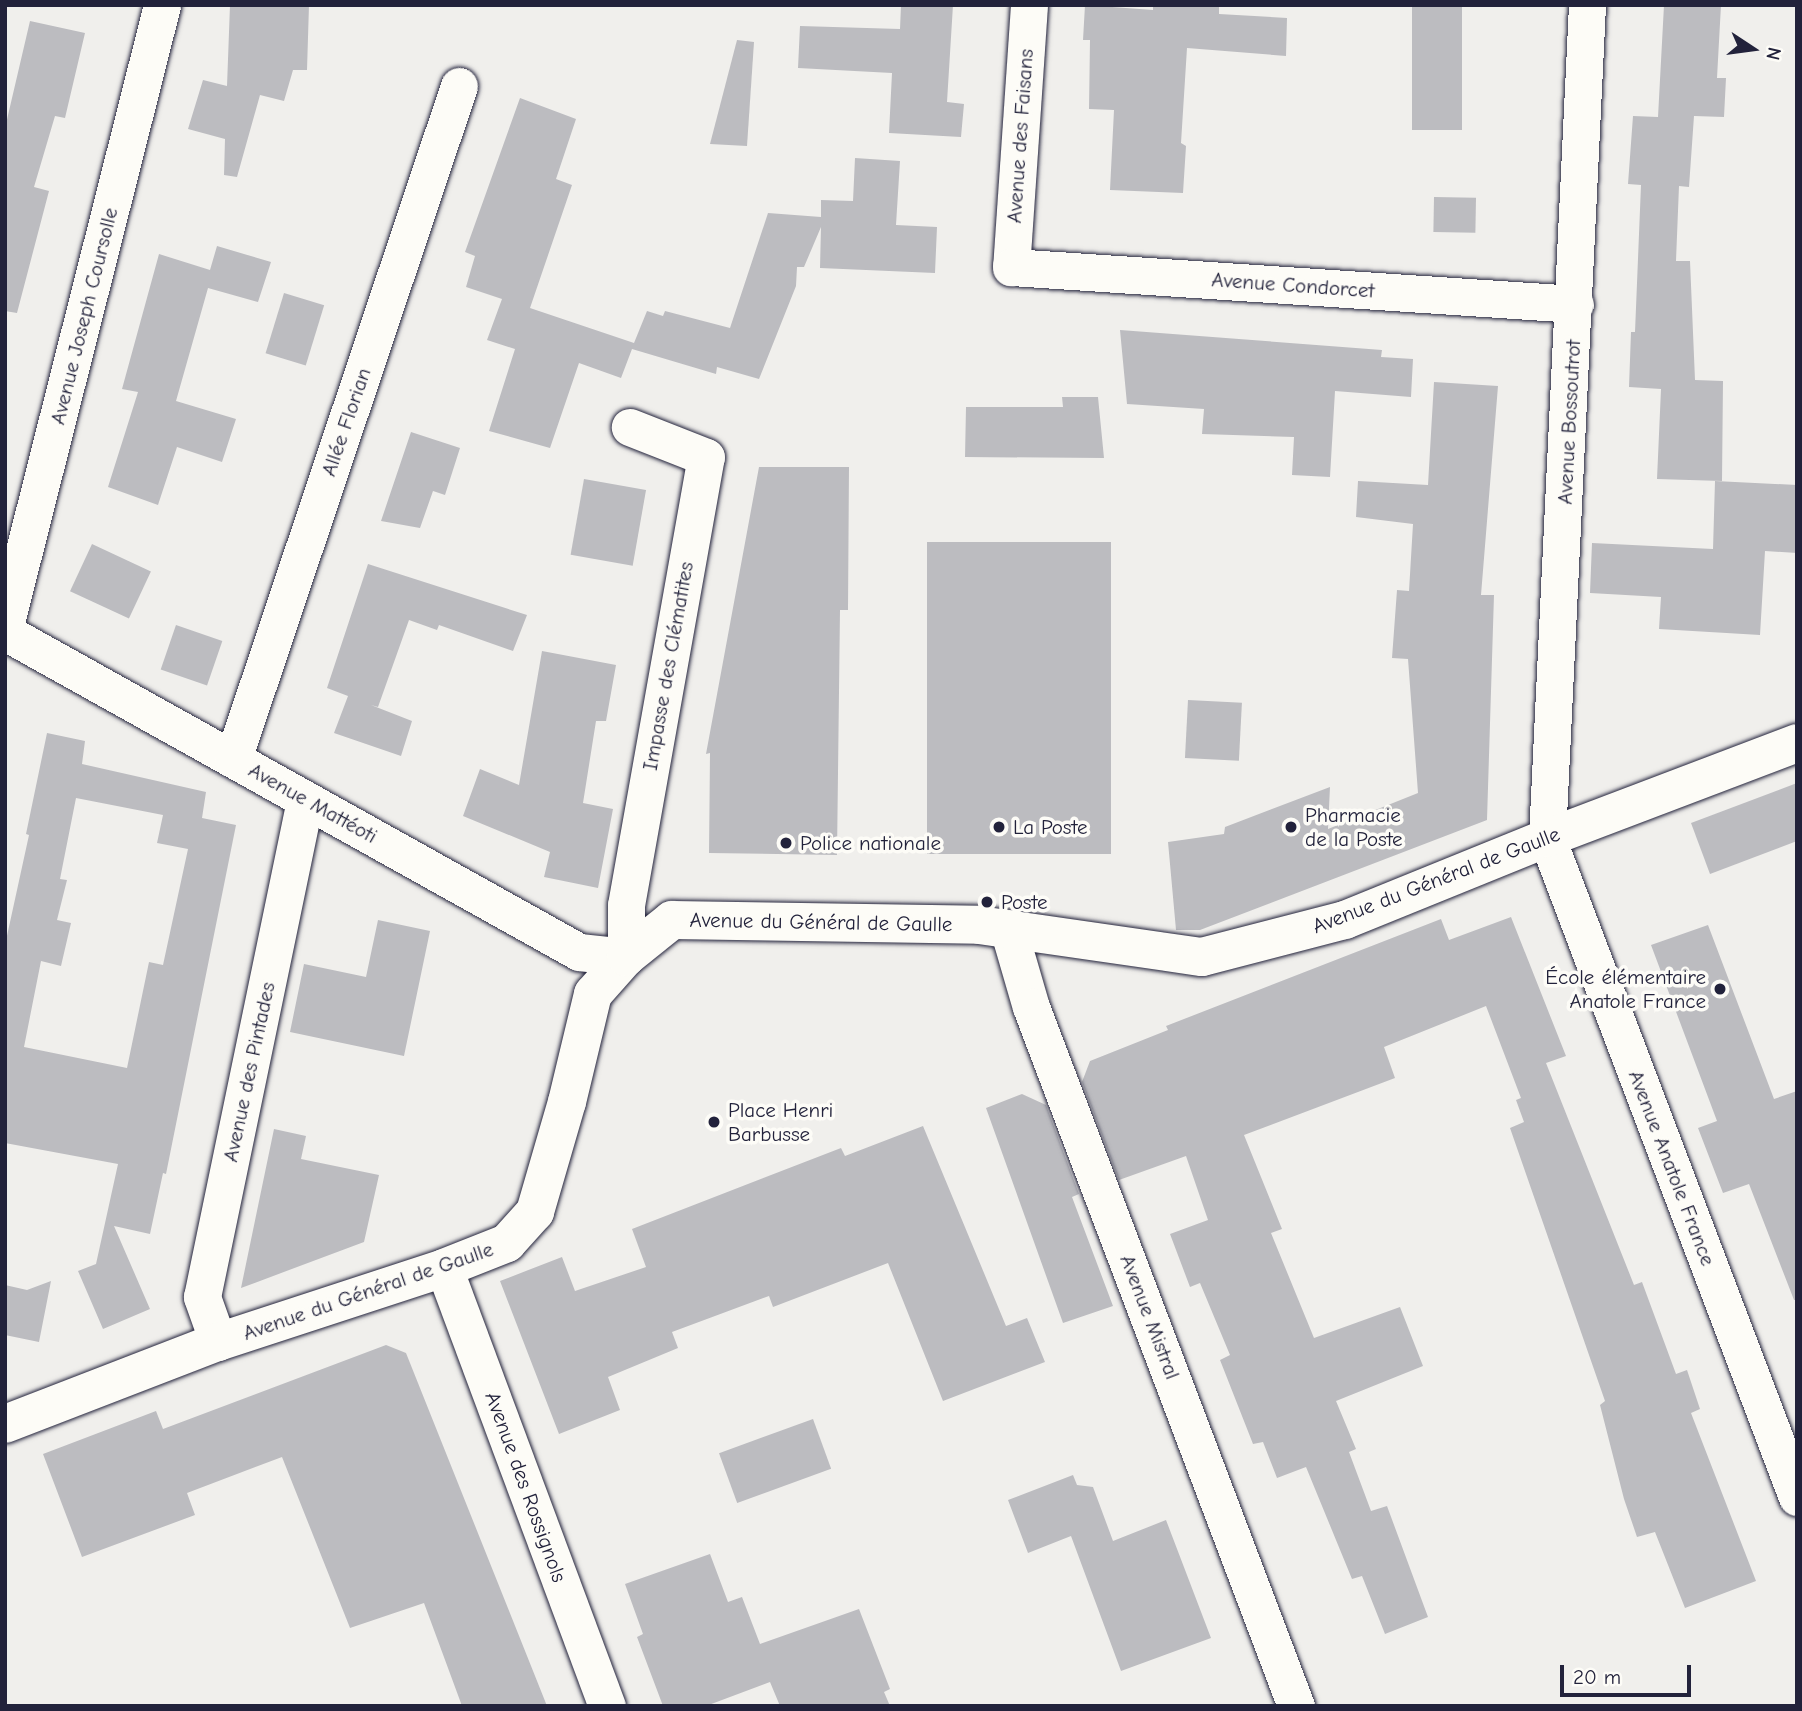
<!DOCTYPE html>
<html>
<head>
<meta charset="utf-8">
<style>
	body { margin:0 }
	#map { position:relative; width:1802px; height:1711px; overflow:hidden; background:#f0efec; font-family:"Comic Neue",sans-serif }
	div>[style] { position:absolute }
	.building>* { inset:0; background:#bcbcc0; transform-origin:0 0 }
	.roads { filter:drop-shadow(0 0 2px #22223b) drop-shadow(0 0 2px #22223b) }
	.minor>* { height:37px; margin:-18.5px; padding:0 18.5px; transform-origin:18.5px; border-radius:18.5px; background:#fdfcf7 }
	.tertiary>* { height:38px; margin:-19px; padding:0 19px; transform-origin:19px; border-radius:19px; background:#fdfcf7 }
	.dots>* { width:19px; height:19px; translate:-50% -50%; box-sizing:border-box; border:4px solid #fdfcf7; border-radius:50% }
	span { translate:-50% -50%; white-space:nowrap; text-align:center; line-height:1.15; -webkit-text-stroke:7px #fdfcf7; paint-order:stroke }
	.street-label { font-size:21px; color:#22223b }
	.poi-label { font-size:21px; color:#22223b }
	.left { translate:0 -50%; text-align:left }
	.right { translate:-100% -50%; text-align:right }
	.frame { position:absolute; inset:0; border:7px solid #22223b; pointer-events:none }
	.north { position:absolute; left:1718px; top:14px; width:70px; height:70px; -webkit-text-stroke:5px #fdfcf7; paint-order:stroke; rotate:103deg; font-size:19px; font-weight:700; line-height:28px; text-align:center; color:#22223b }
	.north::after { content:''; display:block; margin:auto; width:24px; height:32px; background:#22223b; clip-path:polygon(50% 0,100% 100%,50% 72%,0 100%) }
	.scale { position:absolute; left:1560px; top:1665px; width:131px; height:32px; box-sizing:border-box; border:4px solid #22223b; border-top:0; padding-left:9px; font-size:21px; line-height:24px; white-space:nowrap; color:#22223b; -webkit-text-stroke:5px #fdfcf7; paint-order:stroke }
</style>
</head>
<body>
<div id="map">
	<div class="building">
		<div style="clip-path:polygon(230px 5px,309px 5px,307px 70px,293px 70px,284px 101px,260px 95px,237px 177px,224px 175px,225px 139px,188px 129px,203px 80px,227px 86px)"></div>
		<div style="clip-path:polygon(901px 5px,953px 5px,947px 102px,964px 104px,961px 137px,889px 133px,892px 73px,798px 68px,800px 26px,900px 29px)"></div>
		<div style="clip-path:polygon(1085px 5px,1153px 10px,1153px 5px,1219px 5px,1219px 14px,1287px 18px,1286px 56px,1187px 48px,1181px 143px,1186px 146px,1183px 193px,1110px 190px,1114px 110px,1089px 109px,1090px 40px,1083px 40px)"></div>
		<div style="left:1412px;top:5px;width:50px;height:125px"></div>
		<div style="clip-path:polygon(1664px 5px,1721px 5px,1717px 78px,1726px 78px,1724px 117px,1694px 116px,1689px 187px,1679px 186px,1676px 261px,1690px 261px,1695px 380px,1723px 381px,1722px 481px,1657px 479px,1661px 389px,1629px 387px,1631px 332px,1635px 332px,1641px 185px,1628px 184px,1633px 116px,1658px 117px)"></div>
		<div style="clip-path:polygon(30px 21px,85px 33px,65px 118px,55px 116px,34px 187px,49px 191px,17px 313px,5px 311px,5px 128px)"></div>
		<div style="clip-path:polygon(737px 40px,754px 42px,747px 146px,710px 144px)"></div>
		<div style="clip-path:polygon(520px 98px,576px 119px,556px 179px,572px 185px,530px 308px,634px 343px,647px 311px,663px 316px,665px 311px,730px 328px,768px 213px,821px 217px,821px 200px,853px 201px,855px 158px,900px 161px,896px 225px,937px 227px,935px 273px,820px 268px,821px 227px,804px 267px,797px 267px,796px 286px,759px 379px,717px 367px,716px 374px,632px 349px,621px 378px,579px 363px,550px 448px,489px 431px,515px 349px,487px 340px,502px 299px,466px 287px,475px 256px,465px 252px)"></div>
		<div style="left:1434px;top:197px;width:42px;height:35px;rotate:1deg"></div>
		<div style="clip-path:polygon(217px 246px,271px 262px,258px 302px,208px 288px,176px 401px,236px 419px,222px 462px,177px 447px,158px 505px,108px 487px,138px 392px,122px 389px,159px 254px,210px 270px)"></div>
		<div style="left:284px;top:293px;width:42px;height:63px;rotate:17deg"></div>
		<div style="clip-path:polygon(1120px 330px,1382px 350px,1381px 357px,1413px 359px,1411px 397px,1335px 391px,1330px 477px,1292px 475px,1294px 437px,1202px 434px,1204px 409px,1127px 404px)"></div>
		<div style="clip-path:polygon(1434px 382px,1498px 386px,1481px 595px,1494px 595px,1487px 820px,1200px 930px,1176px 930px,1168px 842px,1224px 834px,1225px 827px,1330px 787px,1328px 829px,1418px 793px,1408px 659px,1392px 658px,1397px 590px,1409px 591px,1413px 524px,1356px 517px,1358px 481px,1428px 485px)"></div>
		<div style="clip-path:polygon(1062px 397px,1098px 397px,1104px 458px,965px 457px,966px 407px,1063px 407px)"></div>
		<div style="clip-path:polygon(411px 432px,460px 448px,445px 495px,433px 491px,420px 528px,381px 521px)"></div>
		<div style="clip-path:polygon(759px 467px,849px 467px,848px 610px,840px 610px,837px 855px,709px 853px,710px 753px,706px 754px)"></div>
		<div style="left:584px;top:479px;width:63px;height:77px;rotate:10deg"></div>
		<div style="clip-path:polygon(1715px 481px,1797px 485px,1797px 553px,1765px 551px,1760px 635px,1659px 629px,1661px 597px,1590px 593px,1592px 543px,1713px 549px)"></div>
		<div style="left:927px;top:542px;width:184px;height:312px"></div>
		<div style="left:92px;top:544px;width:65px;height:52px;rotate:25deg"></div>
		<div style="clip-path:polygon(368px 564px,527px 615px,513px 651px,439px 625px,437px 630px,409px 620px,378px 707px,371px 705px,412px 721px,401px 756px,334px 733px,348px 696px,327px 688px)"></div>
		<div style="left:176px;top:625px;width:49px;height:47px;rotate:19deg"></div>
		<div style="clip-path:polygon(542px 651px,616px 665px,606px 721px,596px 721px,583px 803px,613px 809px,598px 888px,544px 877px,550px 852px,463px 816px,480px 769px,519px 785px)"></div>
		<div style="left:1188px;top:700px;width:54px;height:58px;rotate:3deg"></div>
		<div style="clip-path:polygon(evenodd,47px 733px,85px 741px,82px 764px,206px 792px,202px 818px,236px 825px,166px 1174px,163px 1173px,150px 1234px,114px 1226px,150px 1309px,103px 1329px,78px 1271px,96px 1264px,118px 1164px,5px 1143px,5px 945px,29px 835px,26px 834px,47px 733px,76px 798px,163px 815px,157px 843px,188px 849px,163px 965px,149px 962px,127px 1068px,24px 1047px,41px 961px,61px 966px,71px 923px,57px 920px,67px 880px,60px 879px,76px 798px)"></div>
		<div style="clip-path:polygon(1797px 783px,1797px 841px,1710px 874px,1691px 823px)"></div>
		<div style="clip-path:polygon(1511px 917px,1566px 1056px,1546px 1063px,1634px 1285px,1642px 1282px,1676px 1374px,1687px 1370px,1700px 1409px,1691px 1413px,1756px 1581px,1685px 1608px,1655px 1532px,1637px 1537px,1624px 1499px,1600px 1405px,1605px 1401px,1510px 1128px,1524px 1122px,1516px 1100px,1521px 1098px,1486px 1006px,1384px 1047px,1395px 1078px,1244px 1135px,1282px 1229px,1271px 1233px,1314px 1338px,1400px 1307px,1423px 1366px,1336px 1401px,1356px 1449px,1349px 1452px,1371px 1511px,1387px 1506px,1428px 1617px,1385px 1634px,1362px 1576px,1352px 1579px,1306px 1467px,1277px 1478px,1263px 1442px,1253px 1444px,1220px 1360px,1230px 1355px,1200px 1283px,1190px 1287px,1170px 1234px,1208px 1220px,1186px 1156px,1119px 1180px,1082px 1082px,1090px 1061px,1168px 1030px,1166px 1026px,1441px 919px,1449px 940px)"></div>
		<div style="clip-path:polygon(378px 920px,430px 931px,404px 1056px,290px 1032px,304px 964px,366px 977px)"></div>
		<div style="clip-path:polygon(1708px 925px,1774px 1099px,1797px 1091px,1797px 1300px,1794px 1300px,1749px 1184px,1723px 1193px,1698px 1128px,1717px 1121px,1651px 945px)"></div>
		<div style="clip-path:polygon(1022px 1094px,1046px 1105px,1079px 1194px,1072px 1197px,1113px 1306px,1063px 1323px,986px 1108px)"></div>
		<div style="clip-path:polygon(923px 1126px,1006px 1326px,1027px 1318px,1045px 1362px,943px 1401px,888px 1263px,773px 1307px,769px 1296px,672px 1332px,678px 1348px,608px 1377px,620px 1410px,559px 1434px,500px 1281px,562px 1257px,575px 1291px,646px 1267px,632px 1229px,841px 1148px,845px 1156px)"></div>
		<div style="clip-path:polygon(274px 1129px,306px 1136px,301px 1159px,379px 1175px,364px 1242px,241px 1288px)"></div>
		<div style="clip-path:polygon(51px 1281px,39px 1342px,5px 1335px,5px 1285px,27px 1290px)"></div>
		<div style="clip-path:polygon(386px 1345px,406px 1353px,547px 1706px,462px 1706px,424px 1603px,350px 1628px,282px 1457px,187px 1493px,195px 1515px,82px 1557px,43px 1454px,156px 1411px,163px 1429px)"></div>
		<div style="left:813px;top:1419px;width:53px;height:100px;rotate:70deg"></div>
		<div style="clip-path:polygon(1073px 1475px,1077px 1485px,1093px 1487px,1113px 1541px,1166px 1520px,1211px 1638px,1121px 1671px,1071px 1536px,1028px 1553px,1008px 1500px)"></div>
		<div style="clip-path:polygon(710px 1554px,728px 1602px,742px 1597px,760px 1644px,859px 1609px,890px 1689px,884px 1692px,890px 1706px,780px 1706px,770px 1682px,706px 1706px,663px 1706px,637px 1637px,643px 1634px,625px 1584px)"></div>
	</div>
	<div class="roads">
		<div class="minor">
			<div style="left:1029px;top:5px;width:263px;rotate:93.9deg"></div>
			<div style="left:1011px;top:267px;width:565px;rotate:3.75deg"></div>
			<div style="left:1587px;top:5px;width:834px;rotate:92.75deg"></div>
			<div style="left:1547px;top:838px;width:705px;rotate:69.23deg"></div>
			<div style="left:5px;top:626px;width:641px;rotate:-75.81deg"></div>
			<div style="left:5px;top:632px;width:657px;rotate:29.14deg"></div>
			<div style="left:579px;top:952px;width:47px;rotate:6.1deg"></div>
			<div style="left:626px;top:957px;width:52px;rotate:-90deg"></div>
			<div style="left:626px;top:905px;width:455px;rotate:-79.9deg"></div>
			<div style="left:706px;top:457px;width:82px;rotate:-158.5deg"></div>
			<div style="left:233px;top:759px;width:710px;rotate:-71.44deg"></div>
			<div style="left:1008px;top:928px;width:82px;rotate:73.8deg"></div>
			<div style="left:1031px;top:1007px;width:748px;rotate:69.24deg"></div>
			<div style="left:444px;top:1268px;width:467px;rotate:69.6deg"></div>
			<div style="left:218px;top:1342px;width:48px;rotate:-109.6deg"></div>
			<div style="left:202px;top:1297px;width:508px;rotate:-78.29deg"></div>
		</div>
		<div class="tertiary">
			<div style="left:5px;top:1424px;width:228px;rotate:-21.1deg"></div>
			<div style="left:218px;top:1342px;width:238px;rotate:-18.1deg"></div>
			<div style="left:444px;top:1268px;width:68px;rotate:-21.6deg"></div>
			<div style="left:507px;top:1243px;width:42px;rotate:-47.9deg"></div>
			<div style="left:535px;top:1212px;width:115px;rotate:-73.8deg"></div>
			<div style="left:567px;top:1102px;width:111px;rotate:-76.5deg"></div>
			<div style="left:593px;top:994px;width:50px;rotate:-48.3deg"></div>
			<div style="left:626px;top:957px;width:59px;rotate:-38.8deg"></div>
			<div style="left:672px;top:920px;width:307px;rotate:0.9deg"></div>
			<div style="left:979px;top:925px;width:225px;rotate:8.2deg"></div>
			<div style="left:1202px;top:957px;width:148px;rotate:-14.5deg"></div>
			<div style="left:1345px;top:920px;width:218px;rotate:-22.1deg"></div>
			<div style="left:1547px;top:838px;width:267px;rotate:-20.8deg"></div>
		</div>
	</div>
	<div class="dots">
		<div style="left:999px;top:827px;background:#22223b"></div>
		<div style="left:1291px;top:827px;background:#22223b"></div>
		<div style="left:786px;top:843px;background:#22223b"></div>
		<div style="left:987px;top:902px;background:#22223b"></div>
		<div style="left:1720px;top:989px;background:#22223b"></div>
		<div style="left:714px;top:1122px;background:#22223b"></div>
	</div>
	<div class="street-label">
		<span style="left:1020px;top:136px;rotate:-86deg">Avenue des Faisans</span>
		<span style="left:1293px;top:285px;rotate:4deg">Avenue Condorcet</span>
		<span style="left:84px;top:316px;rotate:-76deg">Avenue Joseph Coursolle</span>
		<span style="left:346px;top:422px;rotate:-71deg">Allée Florian</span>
		<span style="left:1569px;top:422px;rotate:-87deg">Avenue Bossoutrot</span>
		<span style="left:668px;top:666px;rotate:-80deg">Impasse des Clématites</span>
		<span style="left:313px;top:803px;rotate:29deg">Avenue Mattéoti</span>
		<span style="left:1436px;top:880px;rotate:-21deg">Avenue du Général de Gaulle</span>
		<span style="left:821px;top:922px;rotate:1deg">Avenue du Général de Gaulle</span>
		<span style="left:249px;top:1072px;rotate:-78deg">Avenue des Pintades</span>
		<span style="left:1672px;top:1168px;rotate:69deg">Avenue Anatole France</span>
		<span style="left:368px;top:1291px;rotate:-19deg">Avenue du Général de Gaulle</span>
		<span style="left:1150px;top:1317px;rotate:69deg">Avenue Mistral</span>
		<span style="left:526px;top:1487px;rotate:70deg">Avenue des Rossignols</span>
	</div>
	<div class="poi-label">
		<span class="left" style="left:1305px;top:827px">Pharmacie<br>de la Poste</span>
		<span class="left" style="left:1013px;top:827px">La Poste</span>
		<span class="left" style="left:800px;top:843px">Police nationale</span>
		<span class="left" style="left:1001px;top:902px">Poste</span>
		<span class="right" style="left:1706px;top:989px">École élémentaire<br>Anatole France</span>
		<span class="left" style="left:728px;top:1122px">Place Henri<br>Barbusse</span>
	</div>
	<div class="frame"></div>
	<div class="north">N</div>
	<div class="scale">20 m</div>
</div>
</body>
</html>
